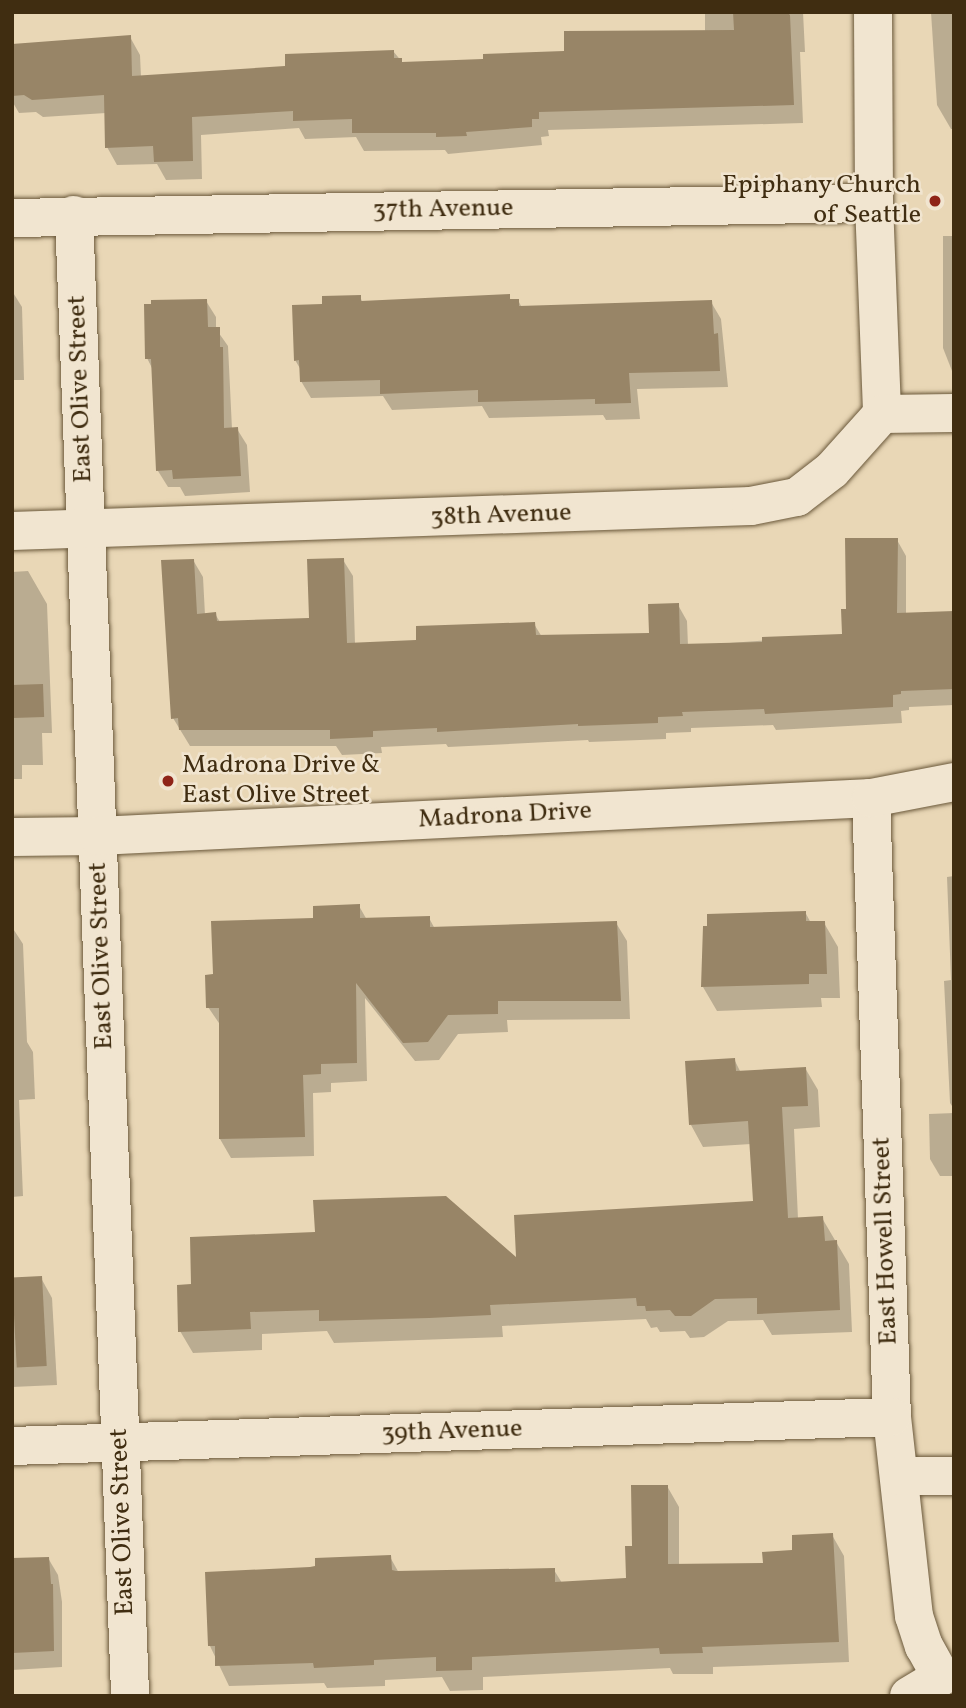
<!DOCTYPE html>
<html>
<head>
<meta charset="utf-8">
<style>
	body { margin:0 }
	#map { position:relative; width:966px; height:1708px; overflow:hidden; background:#e9d7b6; font-family:Vollkorn,serif }
	div>[style] { position:absolute }
	.shadow>* { inset:0; background:#0003 }
	.building>* { inset:0; background:#988567; transform-origin:0 0 }
	.roads { filter:drop-shadow(0 0 2px #6a583a) drop-shadow(0 0 2px #6a583a) }
	.street>* { height:38px; margin:-19px; padding:0 19px; transform-origin:19px; border-radius:19px; background:#f1e5d0 }
	.secondary>* { height:38px; margin:-19px; padding:0 19px; transform-origin:19px; border-radius:19px; background:#f1e5d0 }
	.dots>* { width:19px; height:19px; translate:-50% -50%; box-sizing:border-box; border:4px solid #f1e5d0; border-radius:50% }
	span { translate:-50% -50%; white-space:nowrap; text-align:center; line-height:1.15; -webkit-text-stroke:5px #f1e5d0; paint-order:stroke }
	.poi-label { font-size:26px; color:#402d11 }
	.right { translate:-100% -50%; text-align:right }
	.left { translate:0 -50%; text-align:left }
	.street-label { font-size:26px; color:#402d11 }
	.frame { position:absolute; inset:0; border:14px solid #402d11; pointer-events:none }
</style>
</head>
<body>
<div id="map">
	<div class="shadow">
		<div style="clip-path:polygon(705px 12px,803px 12px,805px 52px,800px 52px,803px 123px,548px 130px,549px 136px,541px 137px,542px 145px,448px 154px,445px 150px,364px 151px,356px 137px,305px 139px,299px 128px,201px 135px,202px 179px,166px 180px,157px 164px,117px 165px,107px 147px,106px 113px,43px 117px,36px 112px,19px 113px,12px 101px,12px 59px,130px 37px,140px 55px,141px 77px,287px 67px,393px 51px,403px 63px,485px 61px,566px 53px,705px 32px)"></div>
		<div style="clip-path:polygon(931px 12px,954px 12px,954px 129px,951px 129px,937px 105px)"></div>
		<div style="clip-path:polygon(943px 236px,954px 236px,954px 376px,943px 348px)"></div>
		<div style="clip-path:polygon(12px 291px,22px 307px,24px 380px,12px 380px)"></div>
		<div style="clip-path:polygon(509px 296px,511px 301px,518px 300px,522px 308px,711px 302px,721px 319px,728px 387px,637px 389px,640px 419px,606px 420px,603px 415px,489px 418px,482px 406px,392px 410px,383px 396px,311px 398px,301px 381px,301px 370px,295px 360px,324px 305px,360px 297px,363px 303px)"></div>
		<div style="clip-path:polygon(206px 301px,216px 317px,216px 329px,228px 346px,232px 429px,237px 429px,247px 445px,250px 492px,185px 496px,180px 487px,168px 487px,158px 471px,153px 370px,147px 358px)"></div>
		<div style="clip-path:polygon(897px 540px,906px 556px,906px 614px,954px 613px,954px 705px,909px 707px,909px 710px,901px 711px,902px 723px,776px 730px,773px 725px,691px 728px,691px 732px,666px 733px,666px 739px,589px 742px,588px 740px,448px 747px,446px 744px,381px 747px,382px 753px,342px 755px,336px 746px,190px 746px,173px 718px,193px 560px,203px 577px,205px 615px,215px 614px,220px 622px,311px 620px,343px 560px,353px 576px,355px 644px,418px 642px,534px 624px,542px 637px,651px 634px,678px 605px,687px 621px,688px 646px,843px 635px,848px 611px)"></div>
		<div style="clip-path:polygon(28px 571px,47px 604px,52px 733px,42px 733px,43px 765px,22px 765px,22px 779px,12px 779px,12px 572px)"></div>
		<div style="clip-path:polygon(954px 876px,954px 1109px,950px 1103px,944px 981px,951px 980px,947px 877px)"></div>
		<div style="clip-path:polygon(359px 906px,367px 920px,429px 918px,435px 929px,616px 923px,627px 941px,630px 1019px,507px 1020px,508px 1032px,458px 1034px,439px 1060px,415px 1061px,365px 998px,367px 1081px,331px 1083px,331px 1092px,313px 1093px,314px 1156px,231px 1158px,220px 1139px,221px 1026px,208px 1007px,215px 976px,315px 920px)"></div>
		<div style="clip-path:polygon(805px 912px,811px 923px,824px 923px,838px 947px,840px 998px,821px 998px,822px 1007px,717px 1011px,703px 987px)"></div>
		<div style="clip-path:polygon(12px 927px,23px 944px,27px 1042px,33px 1052px,35px 1099px,19px 1100px,23px 1196px,12px 1197px)"></div>
		<div style="clip-path:polygon(734px 1059px,741px 1073px,805px 1068px,818px 1090px,820px 1127px,794px 1129px,798px 1219px,822px 1218px,849px 1264px,852px 1332px,772px 1335px,763px 1320px,728px 1321px,704px 1337px,690px 1338px,685px 1331px,660px 1332px,657px 1327px,651px 1328px,646px 1319px,502px 1326px,503px 1337px,334px 1343px,327px 1331px,262px 1334px,262px 1350px,193px 1353px,180px 1331px,178px 1287px,518px 1261px,754px 1202px,751px 1144px,703px 1147px,691px 1125px)"></div>
		<div style="clip-path:polygon(954px 1113px,954px 1176px,940px 1176px,930px 1159px,929px 1114px)"></div>
		<div style="clip-path:polygon(41px 1278px,52px 1298px,57px 1385px,12px 1387px,12px 1279px)"></div>
		<div style="clip-path:polygon(667px 1486px,679px 1507px,679px 1566px,765px 1565px,832px 1535px,844px 1556px,849px 1662px,713px 1667px,713px 1674px,673px 1674px,670px 1668px,483px 1677px,483px 1690px,450px 1691px,442px 1677px,385px 1680px,385px 1686px,327px 1688px,324px 1683px,229px 1686px,210px 1646px,310px 1569px,390px 1557px,399px 1573px,554px 1570px,562px 1583px,628px 1580px,634px 1547px)"></div>
		<div style="clip-path:polygon(48px 1558px,58px 1575px,62px 1602px,62px 1667px,12px 1670px,12px 1560px)"></div>
	</div>
	<div class="building">
		<div style="clip-path:polygon(733px 12px,787px 12px,790px 15px,794px 105px,539px 112px,539px 119px,532px 119px,532px 127px,466px 132px,467px 136px,436px 137px,436px 133px,352px 133px,352px 119px,293px 121px,293px 111px,192px 117px,193px 161px,154px 162px,153px 146px,105px 148px,104px 95px,32px 100px,24px 95px,12px 96px,12px 44px,131px 35px,132px 76px,285px 66px,285px 54px,394px 50px,394px 58px,402px 58px,402px 62px,483px 59px,483px 54px,564px 51px,564px 31px,734px 30px)"></div>
		<div style="clip-path:polygon(510px 294px,510px 299px,519px 299px,519px 306px,712px 300px,714px 334px,718px 333px,720px 371px,629px 373px,631px 403px,595px 404px,595px 399px,478px 402px,478px 390px,380px 394px,380px 380px,300px 382px,299px 360px,294px 361px,292px 305px,322px 304px,322px 296px,361px 295px,361px 301px)"></div>
		<div style="clip-path:polygon(207px 299px,208px 327px,220px 327px,220px 347px,223px 347px,224px 428px,238px 427px,241px 476px,173px 479px,172px 470px,156px 471px,151px 359px,145px 359px,144px 304px,151px 304px,151px 300px)"></div>
		<div style="clip-path:polygon(845px 538px,898px 538px,897px 613px,954px 611px,954px 689px,901px 691px,901px 694px,893px 695px,893px 707px,765px 714px,764px 709px,682px 712px,683px 716px,658px 717px,658px 723px,578px 726px,578px 724px,437px 732px,437px 728px,373px 731px,373px 737px,330px 739px,330px 730px,179px 730px,178px 718px,171px 719px,161px 560px,194px 559px,197px 614px,216px 612px,217px 621px,309px 618px,307px 559px,344px 558px,347px 643px,416px 640px,416px 626px,535px 622px,536px 635px,649px 633px,648px 604px,679px 603px,680px 644px,762px 642px,762px 637px,842px 634px,841px 609px,846px 609px)"></div>
		<div style="left:43px;top:684px;width:33px;height:31px;rotate:88deg"></div>
		<div style="clip-path:polygon(360px 904px,360px 918px,430px 916px,430px 927px,617px 921px,621px 1001px,498px 1001px,498px 1014px,448px 1015px,428px 1042px,403px 1043px,356px 983px,357px 1063px,321px 1064px,321px 1074px,303px 1075px,305px 1137px,219px 1139px,219px 1008px,206px 1008px,205px 975px,213px 974px,211px 921px,313px 918px,313px 906px)"></div>
		<div style="clip-path:polygon(806px 911px,806px 921px,825px 921px,827px 974px,809px 974px,809px 984px,701px 987px,703px 926px,707px 926px,707px 914px)"></div>
		<div style="clip-path:polygon(735px 1058px,736px 1071px,806px 1067px,808px 1106px,782px 1107px,788px 1218px,823px 1216px,825px 1241px,837px 1240px,840px 1310px,757px 1314px,757px 1298px,715px 1299px,691px 1316px,675px 1316px,670px 1310px,646px 1311px,645px 1306px,637px 1306px,636px 1298px,490px 1305px,491px 1315px,429px 1318px,319px 1321px,319px 1310px,250px 1312px,251px 1329px,178px 1332px,177px 1285px,191px 1284px,190px 1237px,315px 1232px,313px 1200px,446px 1196px,516px 1257px,514px 1215px,753px 1201px,748px 1121px,689px 1125px,685px 1061px)"></div>
		<div style="left:42px;top:1276px;width:90px;height:30px;rotate:87deg"></div>
		<div style="clip-path:polygon(631px 1485px,668px 1485px,668px 1564px,763px 1563px,762px 1552px,792px 1550px,792px 1535px,833px 1533px,839px 1642px,702px 1647px,703px 1653px,660px 1654px,659px 1648px,472px 1657px,472px 1670px,436px 1671px,436px 1657px,374px 1660px,374px 1665px,314px 1668px,313px 1663px,215px 1666px,215px 1646px,208px 1646px,205px 1572px,310px 1567px,315px 1566px,315px 1558px,391px 1555px,392px 1570px,396px 1571px,555px 1568px,555px 1582px,626px 1578px,625px 1546px,632px 1546px)"></div>
		<div style="clip-path:polygon(49px 1557px,51px 1584px,53px 1584px,54px 1651px,12px 1653px,12px 1558px)"></div>
	</div>
	<div class="roads">
		<div class="street">
			<div style="left:873px;top:12px;width:191px;rotate:89.7deg"></div>
			<div style="left:874px;top:203px;width:211px;rotate:87.8deg"></div>
			<div style="left:74px;top:215px;width:1482px;rotate:87.83deg"></div>
			<div style="left:12px;top:218px;width:862px;rotate:-1deg"></div>
			<div style="left:12px;top:531px;width:739px;rotate:-1.94deg"></div>
			<div style="left:751px;top:506px;width:47px;rotate:-11.1deg"></div>
			<div style="left:797px;top:497px;width:44px;rotate:-37.6deg"></div>
			<div style="left:832px;top:470px;width:75px;rotate:-48.2deg"></div>
			<div style="left:882px;top:414px;width:72px;rotate:-0.8deg"></div>
			<div style="left:871px;top:798px;width:619px;rotate:88.06deg"></div>
			<div style="left:892px;top:1417px;width:200px;rotate:83.7deg"></div>
			<div style="left:914px;top:1616px;width:32px;rotate:72deg"></div>
			<div style="left:924px;top:1646px;width:35px;rotate:61deg"></div>
			<div style="left:12px;top:1446px;width:880px;rotate:-1.89deg"></div>
			<div style="left:899px;top:1476px;width:55px"></div>
			<div style="left:909px;top:1696px;width:37px;rotate:-31deg"></div>
		</div>
		<div class="secondary">
			<div style="left:12px;top:837px;width:86px;rotate:-0.7deg"></div>
			<div style="left:98px;top:836px;width:774px;rotate:-2.81deg"></div>
			<div style="left:871px;top:798px;width:85px;rotate:-10.9deg"></div>
		</div>
	</div>
	<div class="dots">
		<div style="left:935px;top:201px;background:#8f2418"></div>
		<div style="left:168px;top:781px;background:#8f2418"></div>
	</div>
	<div class="poi-label">
		<span class="right" style="left:921px;top:201px">Epiphany Church<br>of Seattle</span>
		<span class="left" style="left:182px;top:781px">Madrona Drive &amp;<br>East Olive Street</span>
	</div>
	<div class="street-label">
		<span style="left:443px;top:210px;rotate:-1deg">37th Avenue</span>
		<span style="left:81px;top:389px;rotate:-92deg">East Olive Street</span>
		<span style="left:501px;top:516px;rotate:-2deg">38th Avenue</span>
		<span style="left:505px;top:816px;rotate:-3deg">Madrona Drive</span>
		<span style="left:102px;top:956px;rotate:-92deg">East Olive Street</span>
		<span style="left:886px;top:1241px;rotate:-92deg">East Howell Street</span>
		<span style="left:452px;top:1432px;rotate:-2deg">39th Avenue</span>
		<span style="left:123px;top:1522px;rotate:-92deg">East Olive Street</span>
	</div>
	<div class="frame"></div>
</div>
</body>
</html>
